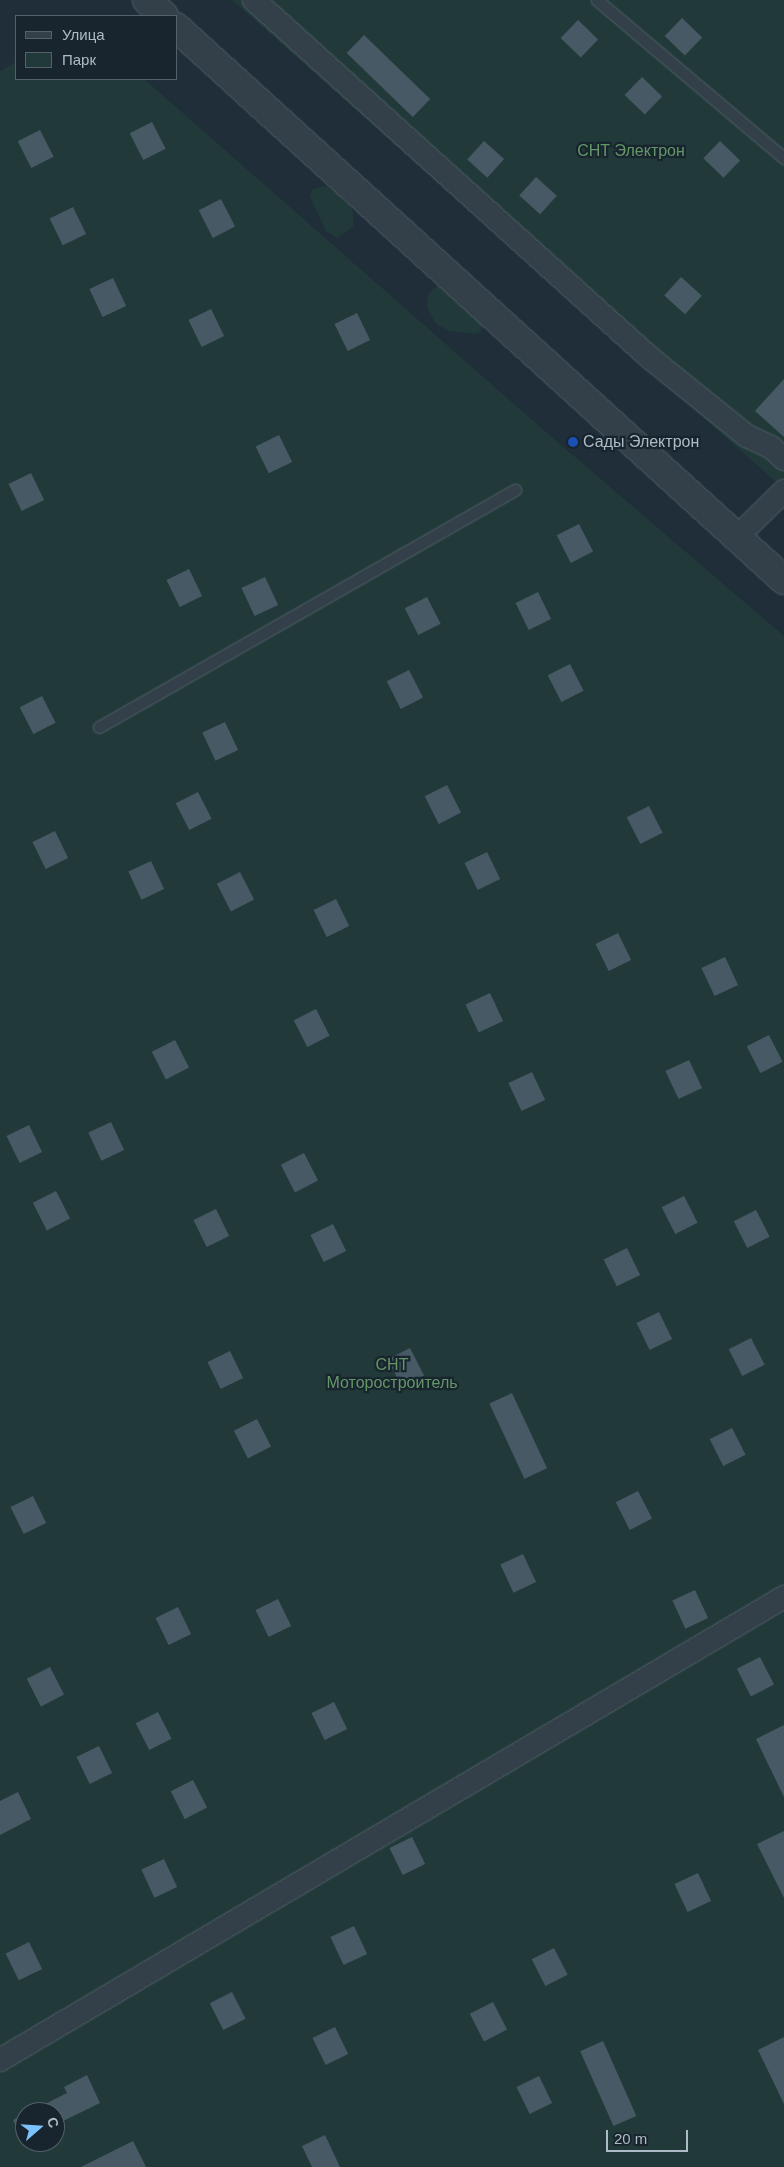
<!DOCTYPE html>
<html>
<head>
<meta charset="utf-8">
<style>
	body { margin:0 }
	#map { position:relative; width:784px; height:2167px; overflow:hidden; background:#1f2e39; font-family:Helvetica,sans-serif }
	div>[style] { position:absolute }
	.green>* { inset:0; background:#213a39 }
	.building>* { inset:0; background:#475965; transform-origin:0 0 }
	.roads { filter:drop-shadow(0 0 1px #515e67) drop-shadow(0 0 1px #515e67) }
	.service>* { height:11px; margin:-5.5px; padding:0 5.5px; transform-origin:5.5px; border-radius:5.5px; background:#334049 }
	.minor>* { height:22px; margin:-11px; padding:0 11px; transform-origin:11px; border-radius:11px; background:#334049 }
	.tertiary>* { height:28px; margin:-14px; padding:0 14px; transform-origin:14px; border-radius:14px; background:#334049 }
	.dots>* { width:14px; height:14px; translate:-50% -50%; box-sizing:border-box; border:2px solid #19252e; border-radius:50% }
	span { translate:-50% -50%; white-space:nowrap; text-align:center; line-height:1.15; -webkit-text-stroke:4.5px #19252e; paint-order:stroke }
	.park-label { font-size:16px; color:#649768 }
	.poi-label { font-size:16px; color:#adbbc6 }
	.left { translate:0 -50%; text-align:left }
	.legend { position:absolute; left:15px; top:15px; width:162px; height:65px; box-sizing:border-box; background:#19252e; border:1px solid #54616b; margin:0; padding:6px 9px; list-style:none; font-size:15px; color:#adbbc6 }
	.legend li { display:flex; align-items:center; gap:10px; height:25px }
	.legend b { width:25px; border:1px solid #54616b }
	.north { position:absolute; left:15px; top:2102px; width:50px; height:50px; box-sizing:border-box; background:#19252e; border:1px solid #54616b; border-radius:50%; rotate:71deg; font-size:14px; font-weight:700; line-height:20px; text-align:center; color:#adbbc6 }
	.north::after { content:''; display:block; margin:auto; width:18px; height:22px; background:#7cc2fd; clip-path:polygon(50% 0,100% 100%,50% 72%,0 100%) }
	.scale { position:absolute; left:606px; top:2130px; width:82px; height:22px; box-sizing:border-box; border:2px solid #adbbc6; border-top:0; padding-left:6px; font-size:15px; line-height:18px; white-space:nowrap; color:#adbbc6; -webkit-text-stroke:4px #19252e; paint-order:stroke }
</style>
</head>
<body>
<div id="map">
	<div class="green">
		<div style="clip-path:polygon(232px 0,784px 0,784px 489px)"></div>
		<div style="clip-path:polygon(evenodd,16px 62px,16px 79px,144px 79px,555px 440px,784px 636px,784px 2167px,0 2167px,0 71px,16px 62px,25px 2112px,55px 2112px,55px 2142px,25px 2142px,25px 2112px)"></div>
		<div style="clip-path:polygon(325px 186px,335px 190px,353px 211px,353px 227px,337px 238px,326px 231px,310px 197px,313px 189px)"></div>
		<div style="clip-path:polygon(446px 286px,482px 318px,481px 332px,475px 334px,450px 331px,436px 324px,427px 308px,428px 295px,435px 287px)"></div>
	</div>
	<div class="building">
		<div style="left:682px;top:18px;width:28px;height:25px;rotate:44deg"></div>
		<div style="left:578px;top:20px;width:28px;height:25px;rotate:44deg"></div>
		<div style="left:364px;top:35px;width:92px;height:25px;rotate:44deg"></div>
		<div style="left:642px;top:77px;width:28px;height:25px;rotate:44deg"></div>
		<div style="left:152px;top:122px;width:30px;height:25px;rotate:63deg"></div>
		<div style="left:40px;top:130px;width:30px;height:25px;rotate:63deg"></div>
		<div style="left:484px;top:141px;width:27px;height:25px;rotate:42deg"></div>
		<div style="left:720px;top:141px;width:28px;height:24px;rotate:44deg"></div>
		<div style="left:536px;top:177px;width:28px;height:25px;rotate:42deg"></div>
		<div style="left:221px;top:199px;width:31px;height:25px;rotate:63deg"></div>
		<div style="left:73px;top:207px;width:30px;height:26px;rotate:64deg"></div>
		<div style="left:681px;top:277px;width:28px;height:25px;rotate:42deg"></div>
		<div style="left:113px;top:278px;width:31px;height:26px;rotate:65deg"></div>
		<div style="left:211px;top:309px;width:30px;height:25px;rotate:64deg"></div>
		<div style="left:357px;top:313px;width:30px;height:25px;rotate:64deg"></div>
		<div style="clip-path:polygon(784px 379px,784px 437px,755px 411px)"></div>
		<div style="left:279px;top:435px;width:30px;height:26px;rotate:64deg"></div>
		<div style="left:31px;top:473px;width:30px;height:25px;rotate:64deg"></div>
		<div style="left:579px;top:524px;width:31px;height:25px;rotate:63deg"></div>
		<div style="left:189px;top:569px;width:30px;height:25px;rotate:64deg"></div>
		<div style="left:265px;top:577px;width:31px;height:26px;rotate:65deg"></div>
		<div style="left:538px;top:592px;width:30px;height:25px;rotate:64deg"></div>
		<div style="left:427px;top:597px;width:30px;height:25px;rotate:63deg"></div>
		<div style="left:570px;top:664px;width:30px;height:25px;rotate:63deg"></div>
		<div style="left:409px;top:670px;width:31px;height:25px;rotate:63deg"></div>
		<div style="left:42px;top:696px;width:30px;height:25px;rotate:63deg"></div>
		<div style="left:225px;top:722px;width:31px;height:25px;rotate:65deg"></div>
		<div style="left:447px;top:785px;width:31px;height:25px;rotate:63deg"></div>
		<div style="left:198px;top:792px;width:30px;height:25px;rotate:63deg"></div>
		<div style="left:649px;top:806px;width:30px;height:25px;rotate:63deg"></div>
		<div style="left:55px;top:831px;width:30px;height:25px;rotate:64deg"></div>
		<div style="left:487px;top:852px;width:30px;height:25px;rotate:64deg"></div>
		<div style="left:151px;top:861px;width:31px;height:25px;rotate:65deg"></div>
		<div style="left:240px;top:872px;width:31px;height:26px;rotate:63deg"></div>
		<div style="left:336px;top:899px;width:30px;height:25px;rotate:64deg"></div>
		<div style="left:618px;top:933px;width:30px;height:25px;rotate:64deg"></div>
		<div style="left:725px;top:957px;width:31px;height:26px;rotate:65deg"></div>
		<div style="left:490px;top:993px;width:31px;height:27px;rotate:65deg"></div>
		<div style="left:316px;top:1009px;width:30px;height:25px;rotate:63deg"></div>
		<div style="left:769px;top:1035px;width:30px;height:25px;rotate:63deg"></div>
		<div style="left:175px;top:1040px;width:31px;height:26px;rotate:63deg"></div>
		<div style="left:689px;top:1060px;width:31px;height:26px;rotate:65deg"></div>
		<div style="left:532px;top:1072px;width:31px;height:26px;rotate:65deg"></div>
		<div style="left:111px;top:1122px;width:31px;height:25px;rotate:65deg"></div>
		<div style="left:29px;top:1125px;width:30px;height:25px;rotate:64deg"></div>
		<div style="left:304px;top:1153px;width:31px;height:26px;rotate:63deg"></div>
		<div style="left:56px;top:1191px;width:31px;height:26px;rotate:63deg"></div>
		<div style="left:684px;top:1196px;width:30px;height:25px;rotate:63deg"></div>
		<div style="left:216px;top:1209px;width:30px;height:25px;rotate:64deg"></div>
		<div style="left:756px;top:1210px;width:30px;height:25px;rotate:63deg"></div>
		<div style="left:333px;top:1224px;width:30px;height:25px;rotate:64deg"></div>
		<div style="left:627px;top:1248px;width:30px;height:26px;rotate:64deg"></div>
		<div style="left:659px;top:1312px;width:30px;height:25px;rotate:64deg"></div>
		<div style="left:751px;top:1338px;width:30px;height:25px;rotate:63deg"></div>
		<div style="left:410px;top:1348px;width:31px;height:25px;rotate:63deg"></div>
		<div style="left:230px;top:1351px;width:30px;height:25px;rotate:64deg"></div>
		<div style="left:512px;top:1393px;width:83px;height:25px;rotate:65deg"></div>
		<div style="left:257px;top:1419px;width:31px;height:26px;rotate:63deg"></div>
		<div style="left:732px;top:1428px;width:30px;height:25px;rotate:63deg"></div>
		<div style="left:638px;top:1491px;width:31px;height:25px;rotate:63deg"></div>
		<div style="left:33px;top:1496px;width:30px;height:25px;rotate:64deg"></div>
		<div style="left:523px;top:1554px;width:31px;height:25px;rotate:65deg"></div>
		<div style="left:695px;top:1590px;width:31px;height:25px;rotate:65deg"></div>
		<div style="left:278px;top:1599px;width:30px;height:25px;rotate:64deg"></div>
		<div style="left:178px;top:1607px;width:30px;height:25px;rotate:64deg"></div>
		<div style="left:760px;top:1657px;width:31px;height:26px;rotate:63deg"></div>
		<div style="left:50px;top:1667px;width:31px;height:26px;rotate:63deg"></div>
		<div style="left:334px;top:1702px;width:30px;height:25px;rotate:64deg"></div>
		<div style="left:158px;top:1712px;width:30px;height:25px;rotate:63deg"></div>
		<div style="clip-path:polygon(784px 1725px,784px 1797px,756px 1739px)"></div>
		<div style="left:99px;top:1746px;width:30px;height:25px;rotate:64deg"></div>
		<div style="left:193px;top:1780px;width:31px;height:25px;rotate:63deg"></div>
		<div style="clip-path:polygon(18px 1792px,31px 1819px,0 1835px,0 1801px)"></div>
		<div style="clip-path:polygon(784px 1831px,784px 1898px,757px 1844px)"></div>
		<div style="left:412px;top:1837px;width:30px;height:25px;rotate:64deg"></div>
		<div style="left:164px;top:1859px;width:31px;height:25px;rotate:65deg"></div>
		<div style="left:698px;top:1873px;width:31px;height:26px;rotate:65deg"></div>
		<div style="left:354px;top:1926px;width:31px;height:26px;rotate:65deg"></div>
		<div style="left:29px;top:1942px;width:30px;height:26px;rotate:64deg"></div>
		<div style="left:554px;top:1948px;width:30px;height:25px;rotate:63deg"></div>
		<div style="left:232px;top:1992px;width:30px;height:25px;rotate:63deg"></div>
		<div style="left:493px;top:2002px;width:31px;height:26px;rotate:63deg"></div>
		<div style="left:335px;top:2027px;width:30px;height:25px;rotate:64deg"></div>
		<div style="clip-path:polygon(784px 2037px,784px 2104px,758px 2050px)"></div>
		<div style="left:603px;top:2041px;width:82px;height:25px;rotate:66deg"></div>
		<div style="clip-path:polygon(87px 2075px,100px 2103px,55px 2125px,55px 2112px,29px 2112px,67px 2093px,64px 2087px)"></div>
		<div style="left:539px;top:2076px;width:30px;height:25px;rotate:64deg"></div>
		<div style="clip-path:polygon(25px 2114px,25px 2140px,23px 2141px,13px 2120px)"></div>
		<div style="clip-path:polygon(325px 2135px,340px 2167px,312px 2167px,302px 2146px)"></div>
		<div style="clip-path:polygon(133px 2141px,146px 2167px,81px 2167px)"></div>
	</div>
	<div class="roads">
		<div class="service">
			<div style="left:597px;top:0;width:245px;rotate:40.2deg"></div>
			<div style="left:99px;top:727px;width:479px;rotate:-29.7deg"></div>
		</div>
		<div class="minor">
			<div style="left:254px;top:0;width:532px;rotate:42.11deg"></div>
			<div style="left:649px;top:357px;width:126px;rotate:38.9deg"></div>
			<div style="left:747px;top:436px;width:26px;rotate:25deg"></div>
			<div style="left:771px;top:447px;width:18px;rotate:43deg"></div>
			<div style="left:735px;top:539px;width:69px;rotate:-44.4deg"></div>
			<div style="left:0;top:2060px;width:911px;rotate:-30.56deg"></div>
		</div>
		<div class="tertiary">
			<div style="left:147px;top:0;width:23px;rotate:43deg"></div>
			<div style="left:176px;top:27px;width:822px;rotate:42.29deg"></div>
		</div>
	</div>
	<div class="dots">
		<div style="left:573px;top:442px;background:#1a4fb4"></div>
	</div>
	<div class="park-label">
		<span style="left:631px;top:151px">СНТ Электрон</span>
		<span style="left:392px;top:1374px">СНТ<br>Моторостроитель</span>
	</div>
	<div class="poi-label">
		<span class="left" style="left:583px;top:442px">Сады Электрон</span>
	</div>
	<ul class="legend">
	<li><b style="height:6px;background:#334049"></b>Улица</li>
	<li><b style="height:14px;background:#213a39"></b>Парк</li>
	</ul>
	<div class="north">С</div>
	<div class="scale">20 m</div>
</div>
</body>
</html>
